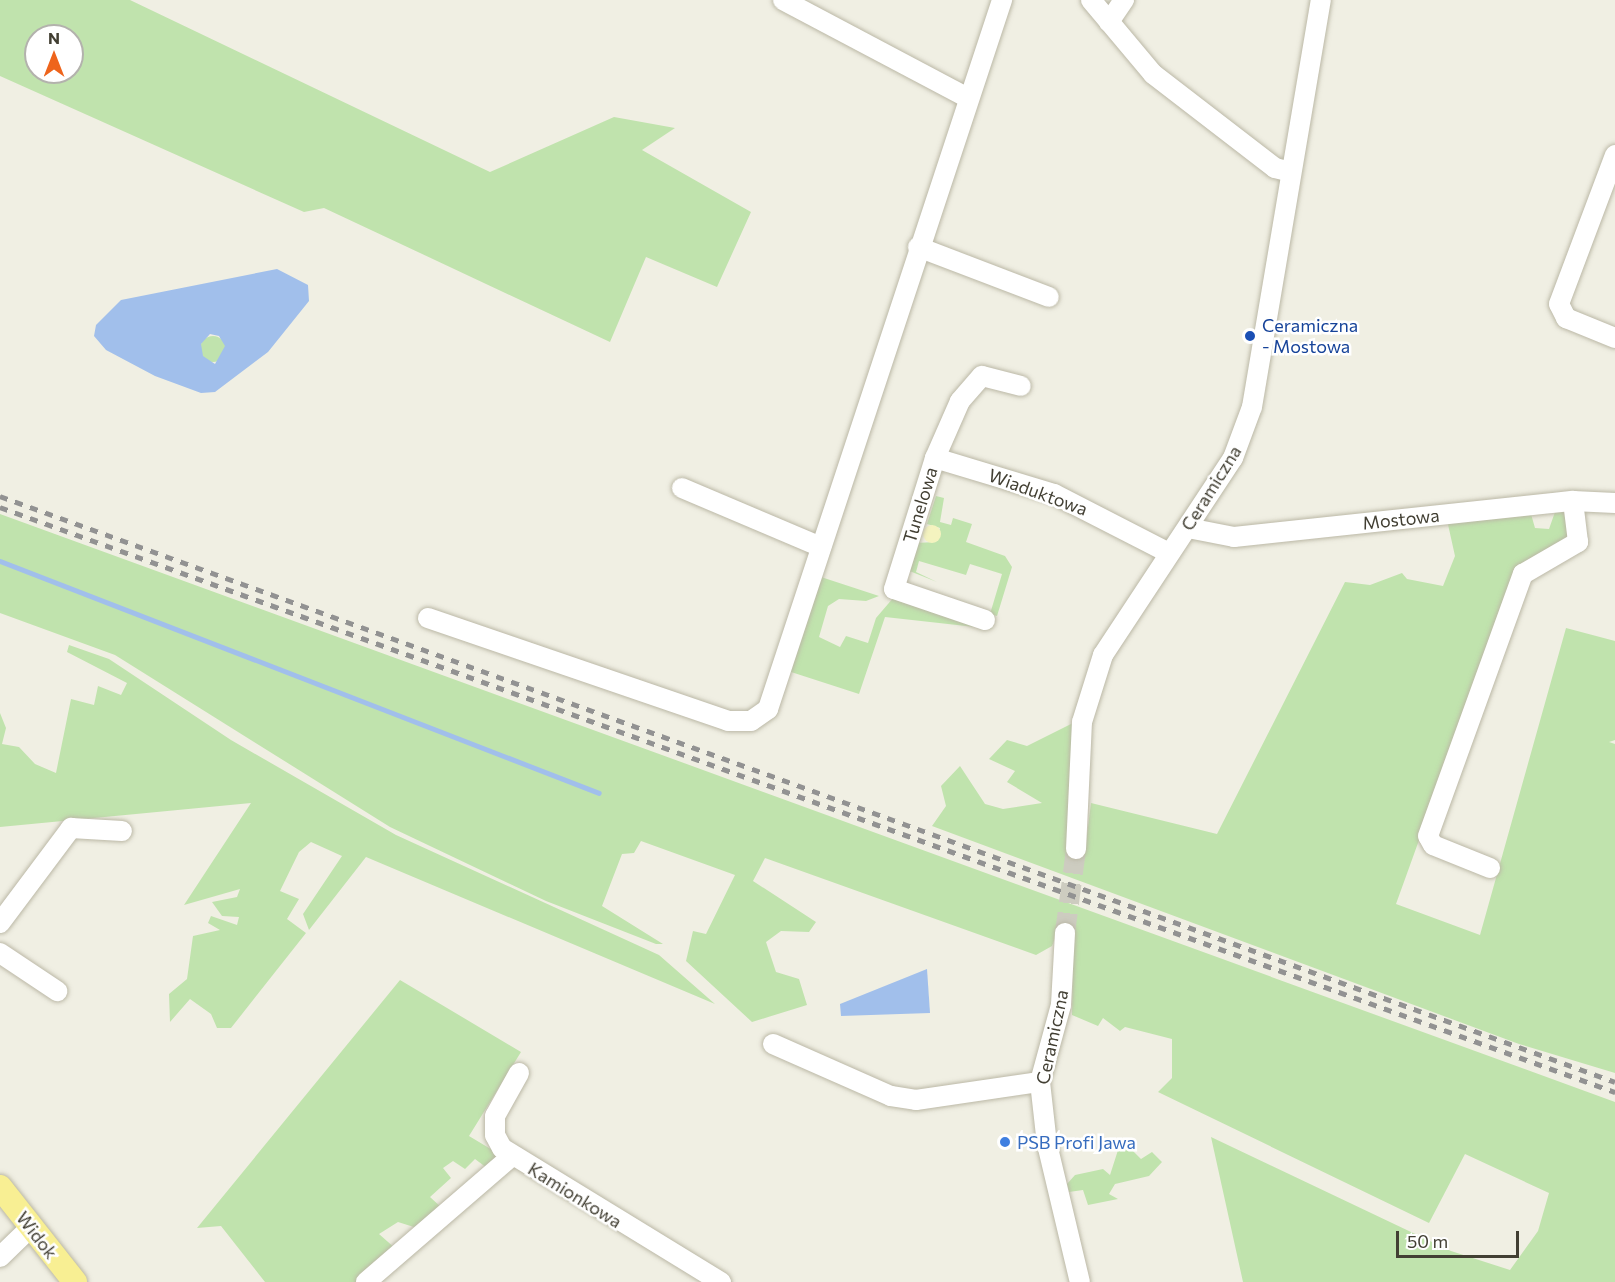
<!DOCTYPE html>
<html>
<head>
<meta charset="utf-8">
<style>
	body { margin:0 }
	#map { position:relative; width:1615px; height:1282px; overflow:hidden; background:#f0efe3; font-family:Commissioner,sans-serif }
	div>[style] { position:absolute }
	.green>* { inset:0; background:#c0e3ad }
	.round { border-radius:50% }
	.sand>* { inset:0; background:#f4f3bf }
	.water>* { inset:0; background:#a1bfeb }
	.stream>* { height:5px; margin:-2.5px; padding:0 2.5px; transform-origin:2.5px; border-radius:2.5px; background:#a1bfeb }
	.minor-tunnel>* { height:20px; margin-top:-10px; transform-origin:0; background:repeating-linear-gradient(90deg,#cdccc0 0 20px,transparent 0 30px) }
	.roads { filter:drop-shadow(0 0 2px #bbb8a6) drop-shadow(0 0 2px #bbb8a6) }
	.minor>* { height:20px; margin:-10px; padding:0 10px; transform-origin:10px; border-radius:10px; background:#fff }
	.major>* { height:24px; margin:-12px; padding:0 12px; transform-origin:12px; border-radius:12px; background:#f8ef93 }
	.rail>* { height:4.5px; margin-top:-2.25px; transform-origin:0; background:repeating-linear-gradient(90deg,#929292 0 8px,transparent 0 16px) }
	.dots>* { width:16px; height:16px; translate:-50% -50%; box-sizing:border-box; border:3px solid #fff; border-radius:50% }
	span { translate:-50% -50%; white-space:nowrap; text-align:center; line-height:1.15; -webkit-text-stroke:5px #fff; paint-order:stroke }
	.transit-label { font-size:18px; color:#164399 }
	.left { translate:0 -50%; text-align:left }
	.street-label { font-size:18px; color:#423f33 }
	.shop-label { font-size:18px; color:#366cbe }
	.north { position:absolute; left:24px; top:24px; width:60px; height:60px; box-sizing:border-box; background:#fff; border:2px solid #b3b2ad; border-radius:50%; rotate:0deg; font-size:16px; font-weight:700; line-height:24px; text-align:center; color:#423f33 }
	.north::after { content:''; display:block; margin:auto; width:21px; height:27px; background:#ee641c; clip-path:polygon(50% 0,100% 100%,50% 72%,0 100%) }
	.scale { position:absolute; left:1396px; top:1231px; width:123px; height:27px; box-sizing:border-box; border:3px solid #423f33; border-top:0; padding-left:8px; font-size:18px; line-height:21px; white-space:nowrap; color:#423f33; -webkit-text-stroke:4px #fff; paint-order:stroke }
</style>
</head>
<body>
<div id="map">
	<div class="green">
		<div style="clip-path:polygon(evenodd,0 0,130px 0,490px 172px,614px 117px,675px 128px,642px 150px,751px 212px,717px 287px,646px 257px,610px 342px,324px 208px,304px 212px,0 76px,0 0,36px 36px,72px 36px,72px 72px,36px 72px,36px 36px)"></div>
		<div class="round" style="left:200px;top:336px;width:26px;height:26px"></div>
		<div style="clip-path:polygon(936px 496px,944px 498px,940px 522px,951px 525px,953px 518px,972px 524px,966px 542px,1005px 556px,1012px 567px,997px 616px,990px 614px,1002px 574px,970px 564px,966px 575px,919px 561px,916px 572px,937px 582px,907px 570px,915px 543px,936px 542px,940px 528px,927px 524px)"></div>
		<div style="clip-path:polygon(1564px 511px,1573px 536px,1518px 566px,1396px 904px,1480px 935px,1566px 628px,1615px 641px,1615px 740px,1609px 742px,1615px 744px,1615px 1073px,1519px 1044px,932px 826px,946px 806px,941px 786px,960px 766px,985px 804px,1003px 809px,1042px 803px,1007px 782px,1015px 771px,989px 759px,1007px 740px,1027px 746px,1073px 723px,1069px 849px,1085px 851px,1091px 803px,1217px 834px,1345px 582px,1370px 585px,1402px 573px,1407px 579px,1443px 586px,1455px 556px,1447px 520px,1531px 514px,1535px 528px,1549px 529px,1555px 512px)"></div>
		<div style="clip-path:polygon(0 514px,1615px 1102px,1615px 1282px,1243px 1282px,1211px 1137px,1451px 1251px,1510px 1270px,1538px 1231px,1549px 1193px,1465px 1154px,1429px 1223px,1158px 1092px,1172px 1078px,1172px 1039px,1125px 1027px,1120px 1031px,1103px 1018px,1098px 1026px,1072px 1015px,1073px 955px,1058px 931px,1052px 946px,1036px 955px,765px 858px,753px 881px,816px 922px,809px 932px,781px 931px,766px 942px,776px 972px,799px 979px,807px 1005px,752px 1022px,686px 961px,693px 931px,706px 934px,735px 875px,641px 841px,634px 853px,622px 854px,602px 906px,663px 944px,656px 944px,546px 901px,390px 827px,115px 655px,0 613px)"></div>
		<div style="clip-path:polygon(821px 577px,879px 596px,866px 601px,839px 599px,828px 606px,819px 637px,840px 647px,846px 636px,868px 643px,876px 618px,894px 597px,993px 629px,885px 617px,859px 694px,788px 671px)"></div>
		<div style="clip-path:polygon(69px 645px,109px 659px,231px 740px,396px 835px,659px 955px,715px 1004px,366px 857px,309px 930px,303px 914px,342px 856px,311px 842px,299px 852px,280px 891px,299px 899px,287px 919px,306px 933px,231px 1028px,217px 1028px,211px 1014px,190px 999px,170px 1022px,169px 994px,187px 979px,193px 936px,220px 930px,208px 923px,211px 916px,237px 925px,239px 917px,222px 916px,212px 902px,237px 897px,240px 889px,184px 905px,251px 803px,0 827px,0 713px,6px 728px,2px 744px,19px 747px,35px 764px,56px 773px,71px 699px,94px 705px,98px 686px,121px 695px,127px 683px,67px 652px)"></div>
		<div style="clip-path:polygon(400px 980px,521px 1052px,469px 1136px,499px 1154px,487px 1168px,475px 1159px,465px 1169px,453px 1161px,443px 1168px,451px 1178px,430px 1197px,442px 1208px,417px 1228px,398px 1222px,379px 1234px,396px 1249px,359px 1282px,265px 1282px,221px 1226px,197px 1228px)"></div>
		<div style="clip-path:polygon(1127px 1145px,1141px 1159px,1152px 1152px,1162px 1162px,1149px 1176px,1115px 1184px,1109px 1194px,1118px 1199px,1088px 1205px,1083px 1190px,1069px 1192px,1067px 1184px,1075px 1175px,1103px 1169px,1110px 1175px,1119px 1147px,1124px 1151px)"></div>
	</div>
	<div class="sand">
		<div class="round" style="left:923px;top:525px;width:18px;height:18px"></div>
	</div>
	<div class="water">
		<div style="clip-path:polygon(evenodd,277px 269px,308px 285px,309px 301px,268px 352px,215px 392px,201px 393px,155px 376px,106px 350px,94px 336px,96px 325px,121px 300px,277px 269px,210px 334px,219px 336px,225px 346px,215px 364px,203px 356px,201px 344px,210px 334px)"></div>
		<div style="clip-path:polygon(927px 969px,930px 1013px,841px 1016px,840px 1004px)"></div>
	</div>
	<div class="stream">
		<div style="left:0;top:561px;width:642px;rotate:21.17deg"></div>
	</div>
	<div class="minor-tunnel">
		<div style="left:1065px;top:933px;width:85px;rotate:-82.5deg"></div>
	</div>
	<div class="roads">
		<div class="minor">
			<div style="left:783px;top:0;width:209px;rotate:27.9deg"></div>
			<div style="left:1091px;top:0;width:97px;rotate:50deg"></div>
			<div style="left:1153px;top:74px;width:154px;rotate:37.6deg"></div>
			<div style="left:1275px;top:168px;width:16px;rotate:14deg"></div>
			<div style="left:1109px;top:22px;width:27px;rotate:-56deg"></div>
			<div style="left:1615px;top:155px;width:159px;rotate:110.6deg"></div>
			<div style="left:1559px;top:304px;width:16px;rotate:63deg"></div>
			<div style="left:1566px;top:318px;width:53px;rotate:22.2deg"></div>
			<div style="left:918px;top:247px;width:140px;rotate:20.9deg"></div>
			<div style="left:935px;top:458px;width:124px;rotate:16.8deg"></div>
			<div style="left:1054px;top:494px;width:129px;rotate:27.2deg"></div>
			<div style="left:682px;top:488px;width:151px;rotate:23deg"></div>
			<div style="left:1188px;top:528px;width:47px;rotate:11.1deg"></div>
			<div style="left:1234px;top:537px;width:341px;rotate:-6.1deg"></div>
			<div style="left:1573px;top:501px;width:42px;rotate:2.7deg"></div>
			<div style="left:428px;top:618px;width:317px;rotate:18.9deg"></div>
			<div style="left:728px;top:721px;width:23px"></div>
			<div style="left:751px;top:721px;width:21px;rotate:-35deg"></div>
			<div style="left:768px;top:709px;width:747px;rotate:-71.73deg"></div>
			<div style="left:985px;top:620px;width:96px;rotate:-161.2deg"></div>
			<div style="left:894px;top:589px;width:137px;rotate:-72.6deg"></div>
			<div style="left:935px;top:458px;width:62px;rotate:-66.3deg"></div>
			<div style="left:960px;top:401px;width:33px;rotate:-49deg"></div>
			<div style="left:982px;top:376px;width:40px;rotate:14.4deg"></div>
			<div style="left:1076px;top:849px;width:127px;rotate:-87.3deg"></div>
			<div style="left:1082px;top:722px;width:70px;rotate:-72.6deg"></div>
			<div style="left:1103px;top:655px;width:236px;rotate:-56.6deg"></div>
			<div style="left:1233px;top:458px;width:54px;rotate:-69.6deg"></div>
			<div style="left:1252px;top:407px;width:413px;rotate:-80.4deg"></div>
			<div style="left:1490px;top:868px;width:61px;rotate:-158deg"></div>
			<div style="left:1433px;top:845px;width:10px;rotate:-119deg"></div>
			<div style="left:1428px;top:836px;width:279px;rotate:-70.1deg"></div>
			<div style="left:1523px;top:574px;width:64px;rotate:-30.2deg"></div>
			<div style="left:1578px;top:542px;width:41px;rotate:-97deg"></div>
			<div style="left:0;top:923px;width:119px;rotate:-53.2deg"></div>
			<div style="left:71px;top:828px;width:51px;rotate:3.4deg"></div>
			<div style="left:1065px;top:933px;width:72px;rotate:93.2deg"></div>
			<div style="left:1061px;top:1005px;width:80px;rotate:105.3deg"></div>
			<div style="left:1040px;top:1082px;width:62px;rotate:83.6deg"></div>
			<div style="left:1047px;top:1144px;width:142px;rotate:76.6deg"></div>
			<div style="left:0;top:953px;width:69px;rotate:33.7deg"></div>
			<div style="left:773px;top:1044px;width:129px;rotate:23.8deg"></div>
			<div style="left:891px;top:1096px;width:25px;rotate:9deg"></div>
			<div style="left:916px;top:1100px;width:125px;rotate:-8.3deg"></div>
			<div style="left:519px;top:1073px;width:49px;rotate:119.2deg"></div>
			<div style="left:495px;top:1116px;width:19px;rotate:90deg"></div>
			<div style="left:495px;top:1135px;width:15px;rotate:62deg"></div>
			<div style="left:502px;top:1148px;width:257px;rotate:31.5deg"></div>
			<div style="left:0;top:1257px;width:43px;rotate:-44.1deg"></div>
			<div style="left:366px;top:1282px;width:194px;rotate:-40.8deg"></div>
		</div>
		<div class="major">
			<div style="left:0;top:1187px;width:121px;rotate:51.7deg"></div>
		</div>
	</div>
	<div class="rail">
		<div style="left:0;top:496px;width:1718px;rotate:19.94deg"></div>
		<div style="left:0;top:507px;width:1718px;rotate:19.91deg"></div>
	</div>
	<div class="dots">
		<div style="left:1250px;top:336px;background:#1a4fb4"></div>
		<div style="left:1005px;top:1142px;background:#3f7fe0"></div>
	</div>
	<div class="transit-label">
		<span class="left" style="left:1262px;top:336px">Ceramiczna<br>- Mostowa</span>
	</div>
	<div class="street-label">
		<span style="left:1211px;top:488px;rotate:-58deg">Ceramiczna</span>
		<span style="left:1038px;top:492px;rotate:20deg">Wiaduktowa</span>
		<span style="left:920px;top:505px;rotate:-73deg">Tunelowa</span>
		<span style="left:1401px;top:519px;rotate:-6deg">Mostowa</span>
		<span style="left:1052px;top:1037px;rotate:-78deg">Ceramiczna</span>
		<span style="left:575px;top:1195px;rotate:32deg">Kamionkowa</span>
		<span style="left:37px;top:1235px;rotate:52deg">Widok</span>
	</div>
	<div class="shop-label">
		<span class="left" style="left:1017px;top:1142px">PSB Profi Jawa</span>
	</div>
	<div class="north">N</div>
	<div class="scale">50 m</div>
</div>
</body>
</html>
